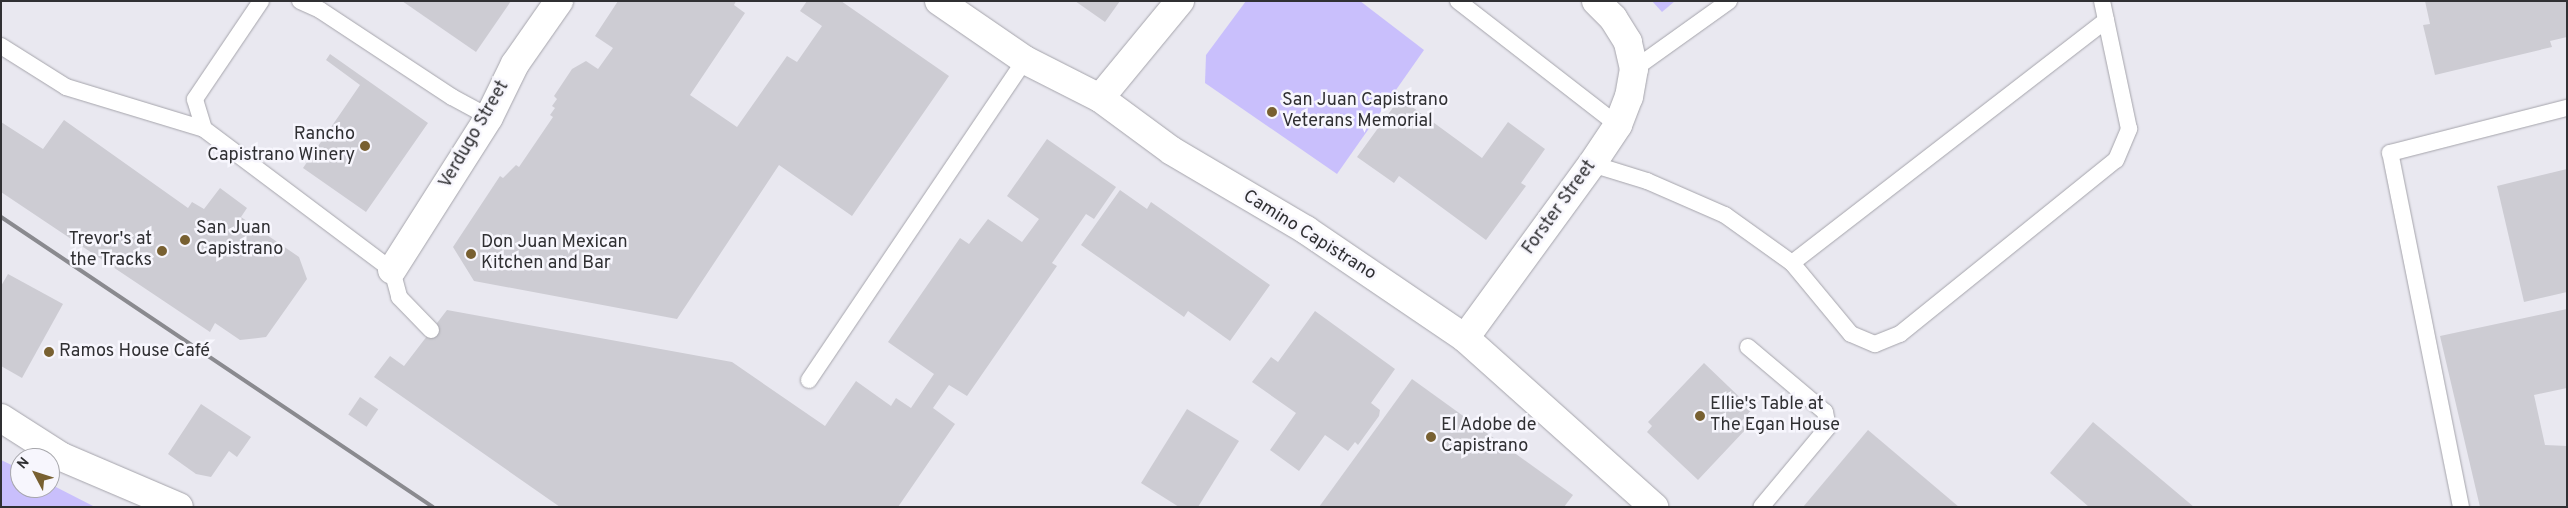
<!DOCTYPE html>
<html>
<head>
<meta charset="utf-8">
<style>
	body { margin:0 }
	#map { position:relative; width:2568px; height:508px; overflow:hidden; background:#e9e8f0; font-family:Overpass,sans-serif }
	div>[style] { position:absolute }
	.green>* { inset:0; background:#c9bffc }
	.building>* { inset:0; background:#cdccd3; transform-origin:0 0 }
	.roads { filter:drop-shadow(0 0 1px #a5a4ab) drop-shadow(0 0 1px #a5a4ab) }
	.lane>* { height:16px; margin:-8px; padding:0 8px; transform-origin:8px; border-radius:8px; background:#fff }
	.street>* { height:28px; margin:-14px; padding:0 14px; transform-origin:14px; border-radius:14px; background:#fff }
	.secondary>* { height:28px; margin:-14px; padding:0 14px; transform-origin:14px; border-radius:14px; background:#fff }
	.rail>* { height:4px; margin:-2px; padding:0 2px; transform-origin:2px; border-radius:2px; background:#8a8a8f }
	.dots>* { width:14px; height:14px; translate:-50% -50%; box-sizing:border-box; border:2px solid #f7f6fd; border-radius:50% }
	span { translate:-50% -50%; white-space:nowrap; text-align:center; line-height:1.15; -webkit-text-stroke:5px #f7f6fd; paint-order:stroke }
	.poi-label { font-size:18px; color:#303033 }
	.left { translate:0 -50%; text-align:left }
	.right { translate:-100% -50%; text-align:right }
	.street-label { font-size:18px; color:#303033 }
	.frame { position:absolute; inset:0; border:2px solid #303033; pointer-events:none }
	.north { position:absolute; left:10px; top:448px; width:50px; height:50px; box-sizing:border-box; background:#f7f6fd; border:1px solid #a7a7ac; border-radius:50%; rotate:310deg; font-size:14px; font-weight:700; line-height:20px; text-align:center; color:#303033 }
	.north::after { content:''; display:block; margin:auto; width:18px; height:22px; background:#786031; clip-path:polygon(50% 0,100% 100%,50% 72%,0 100%) }
</style>
</head>
<body>
<div id="map">
	<div class="green">
		<div style="clip-path:polygon(1246px 1px,1360px 1px,1424px 50px,1337px 174px,1205px 83px,1206px 55px)"></div>
		<div style="clip-path:polygon(1652px 1px,1675px 1px,1662px 12px)"></div>
		<div style="clip-path:polygon(1px 460px,20px 469px,20px 488px,50px 488px,50px 484px,95px 507px,1px 507px)"></div>
	</div>
	<div class="building">
		<div style="clip-path:polygon(402px 1px,511px 1px,476px 52px)"></div>
		<div style="clip-path:polygon(618px 1px,736px 1px,734px 5px,745px 13px,690px 95px,737px 127px,787px 56px,797px 62px,822px 26px,800px 11px,807px 1px,841px 1px,949px 76px,852px 216px,779px 165px,677px 319px,474px 281px,453px 247px,500px 176px,503px 178px,516px 165px,519px 167px,553px 117px,550px 115px,555px 108px,552px 106px,557px 99px,554px 96px,572px 69px,586px 61px,598px 69px,613px 48px,595px 36px)"></div>
		<div style="clip-path:polygon(1075px 1px,1120px 1px,1105px 22px)"></div>
		<div style="clip-path:polygon(2425px 1px,2567px 1px,2567px 37px,2550px 41px,2552px 47px,2435px 75px,2423px 25px,2430px 24px)"></div>
		<div style="clip-path:polygon(330px 54px,428px 123px,366px 212px,303px 168px,360px 85px,326px 60px)"></div>
		<div style="clip-path:polygon(1400px 98px,1482px 158px,1508px 122px,1545px 149px,1521px 183px,1526px 186px,1486px 240px,1399px 176px,1394px 183px,1357px 157px)"></div>
		<div style="clip-path:polygon(64px 120px,188px 208px,192px 202px,204px 209px,220px 188px,247px 208px,241px 217px,299px 257px,307px 279px,266px 337px,240px 340px,215px 323px,210px 332px,1px 192px,1px 122px,43px 149px)"></div>
		<div style="clip-path:polygon(1047px 139px,1116px 187px,1094px 219px,1086px 214px,1052px 263px,1057px 266px,967px 396px,949px 385px,933px 408px,955px 424px,898px 507px,560px 507px,374px 377px,390px 356px,404px 366px,447px 310px,732px 362px,825px 426px,856px 381px,891px 406px,896px 398px,911px 408px,934px 374px,888px 342px,960px 238px,969px 244px,988px 219px,1022px 242px,1039px 219px,1007px 196px)"></div>
		<div style="clip-path:polygon(2567px 169px,2567px 292px,2524px 302px,2497px 186px)"></div>
		<div style="clip-path:polygon(1120px 190px,1147px 209px,1151px 202px,1270px 285px,1230px 341px,1188px 311px,1184px 317px,1081px 245px)"></div>
		<div style="clip-path:polygon(8px 274px,63px 304px,22px 378px,1px 366px,1px 286px)"></div>
		<div style="clip-path:polygon(2567px 309px,2567px 388px,2534px 395px,2545px 445px,2567px 446px,2567px 507px,2480px 507px,2440px 336px)"></div>
		<div style="clip-path:polygon(1315px 311px,1395px 369px,1371px 403px,1380px 410px,1379px 416px,1358px 445px,1355px 442px,1348px 451px,1325px 435px,1299px 471px,1270px 450px,1296px 413px,1252px 382px,1271px 357px,1278px 362px)"></div>
		<div style="clip-path:polygon(1704px 363px,1752px 409px,1740px 423px,1746px 429px,1698px 480px,1647px 432px,1652px 426px,1648px 422px)"></div>
		<div style="clip-path:polygon(1412px 379px,1573px 495px,1564px 507px,1319px 507px)"></div>
		<div style="left:360px;top:397px;width:22px;height:21px;rotate:34deg"></div>
		<div style="clip-path:polygon(201px 404px,251px 437px,237px 457px,229px 451px,211px 477px,196px 474px,168px 454px)"></div>
		<div style="clip-path:polygon(1187px 409px,1239px 441px,1198px 507px,1179px 507px,1141px 483px)"></div>
		<div style="clip-path:polygon(2093px 422px,2194px 507px,2089px 507px,2050px 473px)"></div>
		<div style="clip-path:polygon(1868px 430px,1959px 507px,1803px 507px)"></div>
	</div>
	<div class="roads">
		<div class="lane">
			<div style="left:300px;top:1px;width:22px;rotate:24deg"></div>
			<div style="left:320px;top:10px;width:158px;rotate:33.4deg"></div>
			<div style="left:452px;top:97px;width:42px;rotate:28.4deg"></div>
			<div style="left:1458px;top:1px;width:202px;rotate:37.8deg"></div>
			<div style="left:1px;top:46px;width:77px;rotate:32.2deg"></div>
			<div style="left:66px;top:87px;width:144px;rotate:16.9deg"></div>
			<div style="left:204px;top:129px;width:235px;rotate:36.9deg"></div>
			<div style="left:392px;top:270px;width:28px;rotate:75deg"></div>
			<div style="left:399px;top:297px;width:46px;rotate:45.9deg"></div>
			<div style="left:1634px;top:69px;width:117px;rotate:-35.6deg"></div>
			<div style="left:204px;top:129px;width:31px;rotate:-107deg"></div>
			<div style="left:195px;top:99px;width:118px;rotate:-56deg"></div>
			<div style="left:1592px;top:164px;width:58px;rotate:17.2deg"></div>
			<div style="left:1647px;top:181px;width:85px;rotate:23.6deg"></div>
			<div style="left:1725px;top:215px;width:82px;rotate:35.6deg"></div>
			<div style="left:1792px;top:263px;width:92px;rotate:50.3deg"></div>
			<div style="left:1851px;top:334px;width:26px;rotate:23deg"></div>
			<div style="left:1875px;top:344px;width:27px;rotate:-22deg"></div>
			<div style="left:1900px;top:334px;width:277px;rotate:-38.9deg"></div>
			<div style="left:2116px;top:160px;width:34px;rotate:-67deg"></div>
			<div style="left:2129px;top:129px;width:131px;rotate:-101.9deg"></div>
			<div style="left:1792px;top:263px;width:397px;rotate:-37.7deg"></div>
			<div style="left:1748px;top:347px;width:101px;rotate:40.2deg"></div>
			<div style="left:1825px;top:412px;width:15px;rotate:79deg"></div>
			<div style="left:1828px;top:427px;width:104px;rotate:129.9deg"></div>
			<div style="left:809px;top:380px;width:386px;rotate:-56deg"></div>
			<div style="left:2461px;top:507px;width:361px;rotate:-101.3deg"></div>
			<div style="left:2390px;top:153px;width:183px;rotate:-14.3deg"></div>
		</div>
		<div class="street">
			<div style="left:1100px;top:98px;width:126px;rotate:-50.5deg"></div>
			<div style="left:392px;top:270px;width:181px;rotate:-57.6deg"></div>
			<div style="left:489px;top:117px;width:59px;rotate:-63.9deg"></div>
			<div style="left:515px;top:64px;width:77px;rotate:-55.1deg"></div>
			<div style="left:1px;top:418px;width:72px;rotate:32.6deg"></div>
			<div style="left:62px;top:457px;width:127px;rotate:23.1deg"></div>
		</div>
		<div class="secondary">
			<div style="left:939px;top:1px;width:104px;rotate:34.5deg"></div>
			<div style="left:1025px;top:60px;width:84px;rotate:26.9deg"></div>
			<div style="left:1100px;top:98px;width:89px;rotate:36.4deg"></div>
			<div style="left:1172px;top:151px;width:156px;rotate:30.5deg"></div>
			<div style="left:1306px;top:230px;width:192px;rotate:34.2deg"></div>
			<div style="left:1465px;top:338px;width:254px;rotate:41.8deg"></div>
			<div style="left:1465px;top:338px;width:215px;rotate:-53.9deg"></div>
			<div style="left:1592px;top:164px;width:47px;rotate:-56.3deg"></div>
			<div style="left:1618px;top:125px;width:30px;rotate:-69deg"></div>
			<div style="left:1629px;top:97px;width:28px;rotate:-80deg"></div>
			<div style="left:1634px;top:69px;width:28px;rotate:-103deg"></div>
			<div style="left:1628px;top:42px;width:28px;rotate:-122deg"></div>
			<div style="left:1613px;top:18px;width:24px;rotate:-135deg"></div>
		</div>
	</div>
	<div class="rail">
		<div style="left:1px;top:217px;width:520px;rotate:33.87deg"></div>
	</div>
	<div class="dots">
		<div style="left:1272px;top:112px;background:#786031"></div>
		<div style="left:365px;top:146px;background:#786031"></div>
		<div style="left:185px;top:240px;background:#786031"></div>
		<div style="left:162px;top:251px;background:#786031"></div>
		<div style="left:471px;top:254px;background:#786031"></div>
		<div style="left:49px;top:352px;background:#786031"></div>
		<div style="left:1700px;top:416px;background:#786031"></div>
		<div style="left:1431px;top:437px;background:#786031"></div>
	</div>
	<div class="poi-label">
		<span class="left" style="left:1282px;top:112px">San Juan Capistrano<br>Veterans Memorial</span>
		<span class="right" style="left:355px;top:146px">Rancho<br>Capistrano Winery</span>
		<span class="left" style="left:196px;top:240px">San Juan<br>Capistrano</span>
		<span class="right" style="left:152px;top:251px">Trevor's at<br>the Tracks</span>
		<span class="left" style="left:481px;top:254px">Don Juan Mexican<br>Kitchen and Bar</span>
		<span class="left" style="left:59px;top:352px">Ramos House Café</span>
		<span class="left" style="left:1710px;top:416px">Ellie's Table at<br>The Egan House</span>
		<span class="left" style="left:1441px;top:437px">El Adobe de<br>Capistrano</span>
	</div>
	<div class="street-label">
		<span style="left:475px;top:135px;rotate:-60deg">Verdugo Street</span>
		<span style="left:1560px;top:208px;rotate:-54deg">Forster Street</span>
		<span style="left:1309px;top:236px;rotate:32deg">Camino Capistrano</span>
	</div>
	<div class="frame"></div>
	<div class="north">N</div>
</div>
</body>
</html>
